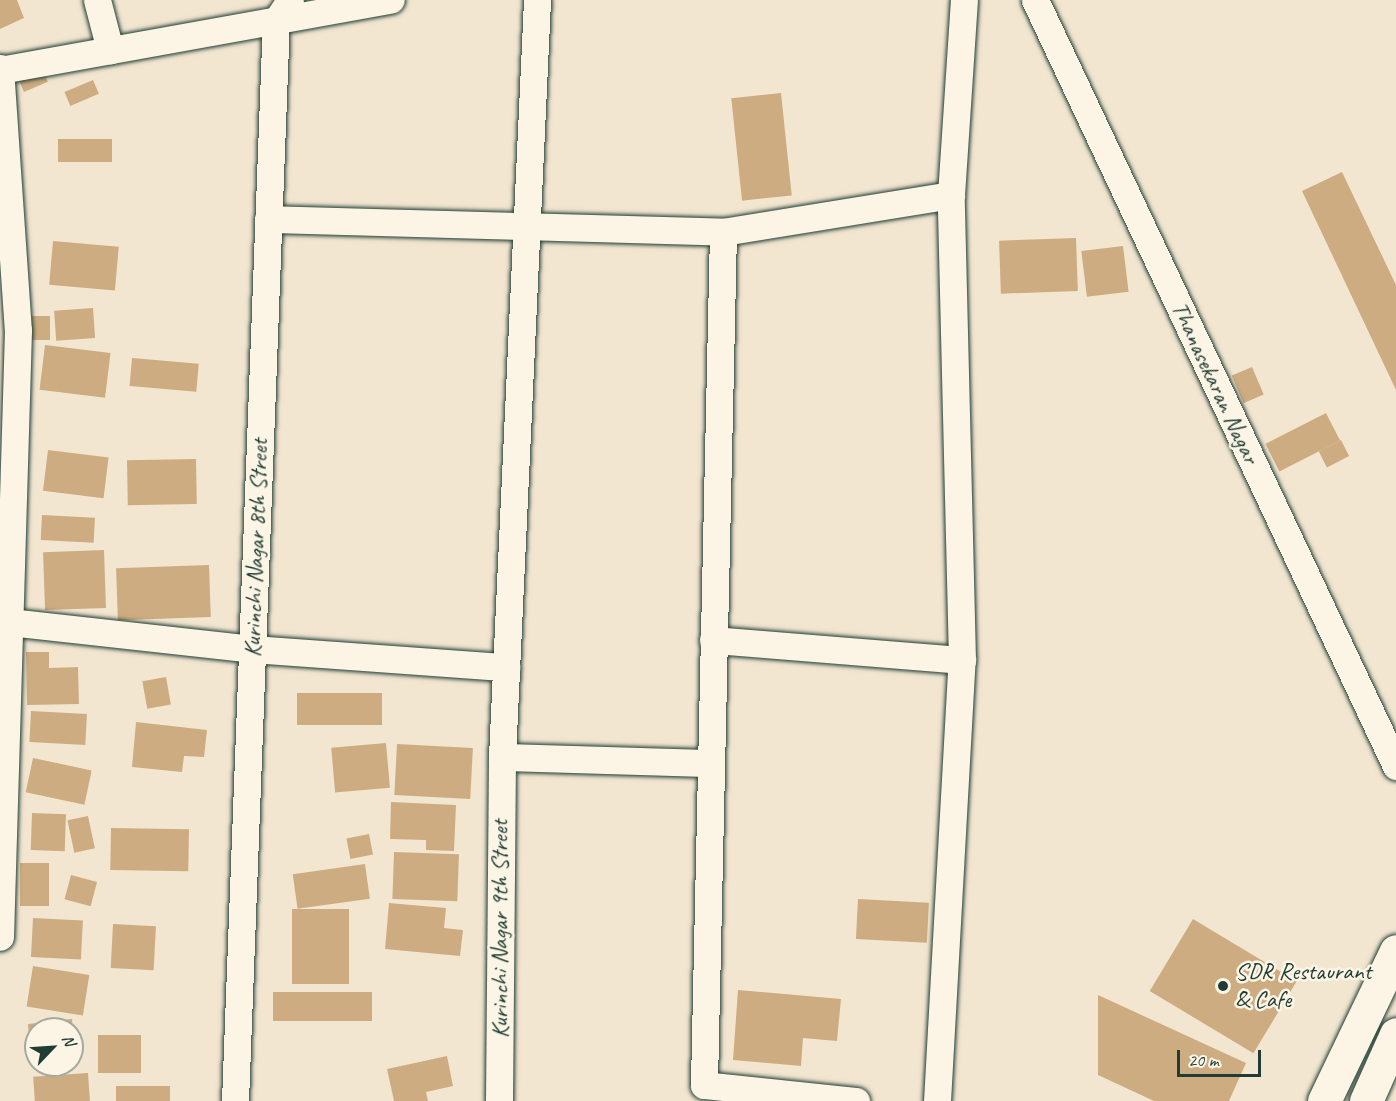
<!DOCTYPE html>
<html>
<head>
<meta charset="utf-8">
<style>
	body { margin:0 }
	#map { position:relative; width:1396px; height:1101px; overflow:hidden; background:#f3e6d1; font-family:Caveat,sans-serif }
	div>[style] { position:absolute }
	.building>* { inset:0; background:#ceac81; transform-origin:0 0 }
	.roads { filter:drop-shadow(0 0 2px #1f3d34) drop-shadow(0 0 2px #1f3d34) }
	.street>* { height:27px; margin:-13.5px; padding:0 13.5px; transform-origin:13.5px; border-radius:13.5px; background:#fcf5e5 }
	.primary>* { height:33px; margin:-16.5px; padding:0 16.5px; transform-origin:16.5px; border-radius:16.5px; background:#fcf5e5 }
	.dots>* { width:16px; height:16px; translate:-50% -50%; box-sizing:border-box; border:3px solid #fcf5e5; border-radius:50% }
	span { translate:-50% -50%; white-space:nowrap; text-align:center; line-height:1.15; -webkit-text-stroke:5px #fcf5e5; paint-order:stroke }
	.street-label { font-size:24px; color:#1f3d34 }
	.poi-label { font-size:24px; color:#1f3d34 }
	.left { translate:0 -50%; text-align:left }
	.north { position:absolute; left:24px; top:1017px; width:60px; height:60px; box-sizing:border-box; background:#fcf5e5; border:2px solid #a4ab9e; border-radius:50%; rotate:65deg; font-size:16px; font-weight:700; line-height:24px; text-align:center; color:#1f3d34 }
	.north::after { content:''; display:block; margin:auto; width:21px; height:27px; background:#1f3d34; clip-path:polygon(50% 0,100% 100%,50% 72%,0 100%) }
	.scale { position:absolute; left:1177px; top:1050px; width:84px; height:27px; box-sizing:border-box; border:3px solid #1f3d34; border-top:0; padding-left:8px; font-size:18px; line-height:21px; white-space:nowrap; color:#1f3d34; -webkit-text-stroke:4px #fcf5e5; paint-order:stroke }
</style>
</head>
<body>
<div id="map">
	<div class="building">
		<div style="clip-path:polygon(0 0,17px 0,24px 18px,0 29px)"></div>
		<div style="left:42px;top:68px;width:15px;height:26px;rotate:67deg"></div>
		<div style="left:93px;top:80px;width:15px;height:31px;rotate:67deg"></div>
		<div style="left:781px;top:93px;width:103px;height:50px;rotate:84deg"></div>
		<div style="left:58px;top:139px;width:54px;height:23px"></div>
		<div style="clip-path:polygon(1342px 172px,1396px 285px,1396px 390px,1302px 191px)"></div>
		<div style="left:1076px;top:238px;width:53px;height:77px;rotate:88deg"></div>
		<div style="left:53px;top:241px;width:66px;height:44px;rotate:5deg"></div>
		<div style="left:1123px;top:246px;width:46px;height:42px;rotate:83deg"></div>
		<div style="left:93px;top:308px;width:30px;height:39px;rotate:86deg"></div>
		<div style="left:32px;top:316px;width:18px;height:24px"></div>
		<div style="left:45px;top:345px;width:66px;height:45px;rotate:7deg"></div>
		<div style="left:132px;top:358px;width:67px;height:28px;rotate:5deg"></div>
		<div style="left:1252px;top:367px;width:30px;height:22px;rotate:67deg"></div>
		<div style="left:1326px;top:413px;width:31px;height:68px;rotate:63deg"></div>
		<div style="left:1341px;top:440px;width:18px;height:25px;rotate:63deg"></div>
		<div style="left:48px;top:450px;width:61px;height:41px;rotate:7deg"></div>
		<div style="left:196px;top:459px;width:45px;height:69px;rotate:89deg"></div>
		<div style="left:42px;top:515px;width:53px;height:25px;rotate:3deg"></div>
		<div style="left:104px;top:550px;width:58px;height:61px;rotate:88deg"></div>
		<div style="left:209px;top:565px;width:52px;height:93px;rotate:88deg"></div>
		<div style="clip-path:polygon(26px 652px,49px 652px,49px 668px,78px 667px,79px 704px,27px 705px)"></div>
		<div style="left:166px;top:677px;width:28px;height:24px;rotate:80deg"></div>
		<div style="left:382px;top:693px;width:32px;height:85px;rotate:90deg"></div>
		<div style="left:31px;top:711px;width:56px;height:31px;rotate:3deg"></div>
		<div style="clip-path:polygon(136px 722px,207px 730px,204px 757px,184px 756px,182px 772px,132px 767px)"></div>
		<div style="left:386px;top:743px;width:45px;height:55px;rotate:85deg"></div>
		<div style="left:397px;top:744px;width:76px;height:51px;rotate:3deg"></div>
		<div style="left:33px;top:758px;width:60px;height:35px;rotate:12deg"></div>
		<div style="clip-path:polygon(391px 802px,456px 805px,454px 851px,426px 850px,426px 840px,390px 839px)"></div>
		<div style="left:32px;top:813px;width:34px;height:37px;rotate:2deg"></div>
		<div style="left:88px;top:816px;width:33px;height:21px;rotate:78deg"></div>
		<div style="left:111px;top:828px;width:78px;height:42px;rotate:1deg"></div>
		<div style="left:369px;top:834px;width:21px;height:23px;rotate:79deg"></div>
		<div style="left:394px;top:852px;width:65px;height:47px;rotate:2deg"></div>
		<div style="left:20px;top:863px;width:29px;height:43px"></div>
		<div style="left:365px;top:864px;width:35px;height:73px;rotate:82deg"></div>
		<div style="left:71px;top:875px;width:27px;height:25px;rotate:15deg"></div>
		<div style="left:858px;top:899px;width:71px;height:40px;rotate:3deg"></div>
		<div style="clip-path:polygon(389px 903px,446px 908px,444px 928px,463px 930px,460px 956px,385px 949px)"></div>
		<div style="left:349px;top:909px;width:75px;height:57px;rotate:90deg"></div>
		<div style="left:33px;top:918px;width:50px;height:39px;rotate:3deg"></div>
		<div style="left:1193px;top:919px;width:121px;height:84px;rotate:31deg"></div>
		<div style="left:113px;top:924px;width:43px;height:44px;rotate:3deg"></div>
		<div style="left:33px;top:966px;width:57px;height:41px;rotate:9deg"></div>
		<div style="clip-path:polygon(738px 990px,841px 999px,837px 1041px,803px 1038px,801px 1066px,733px 1060px)"></div>
		<div style="left:273px;top:992px;width:99px;height:29px"></div>
		<div style="clip-path:polygon(1098px 995px,1246px 1063px,1229px 1101px,1154px 1101px,1098px 1075px)"></div>
		<div style="clip-path:polygon(72px 1019px,73px 1029px,36px 1029px,36px 1055px,30px 1055px,28px 1024px)"></div>
		<div style="clip-path:polygon(74px 1033px,75px 1051px,72px 1051px,72px 1034px)"></div>
		<div style="left:141px;top:1035px;width:38px;height:43px;rotate:90deg"></div>
		<div style="clip-path:polygon(447px 1056px,453px 1086px,426px 1092px,428px 1101px,394px 1101px,387px 1069px)"></div>
		<div style="left:88px;top:1073px;width:28px;height:55px;rotate:86deg"></div>
		<div style="left:116px;top:1086px;width:54px;height:15px"></div>
	</div>
	<div class="roads">
		<div class="street">
			<div style="left:97px;top:0;width:52px;rotate:75.4deg"></div>
			<div style="left:1035px;top:0;width:847px;rotate:64.77deg"></div>
			<div style="left:0;top:68px;width:263px;rotate:86.1deg"></div>
			<div style="left:18px;top:330px;width:607px;rotate:91.7deg"></div>
			<div style="left:0;top:70px;width:397px;rotate:-10.2deg"></div>
			<div style="left:268px;top:219px;width:455px;rotate:1.6deg"></div>
			<div style="left:723px;top:232px;width:231px;rotate:-9.2deg"></div>
			<div style="left:723px;top:232px;width:853px;rotate:91.28deg"></div>
			<div style="left:704px;top:1085px;width:153px;rotate:6deg"></div>
			<div style="left:0;top:621px;width:254px;rotate:6.3deg"></div>
			<div style="left:252px;top:649px;width:255px;rotate:4.1deg"></div>
			<div style="left:713px;top:640px;width:250px;rotate:4.6deg"></div>
			<div style="left:502px;top:757px;width:208px;rotate:1.7deg"></div>
			<div style="left:235px;top:1101px;width:1081px;rotate:-87.83deg"></div>
			<div style="left:276px;top:21px;width:25px;rotate:-56deg"></div>
			<div style="left:499px;top:1101px;width:344px;rotate:-89.5deg"></div>
			<div style="left:502px;top:757px;width:758px;rotate:-87.35deg"></div>
			<div style="left:937px;top:1101px;width:442px;rotate:-86.8deg"></div>
			<div style="left:962px;top:660px;width:465px;rotate:-91.4deg"></div>
			<div style="left:951px;top:195px;width:195px;rotate:-86.2deg"></div>
		</div>
		<div class="primary">
			<div style="left:1324px;top:1101px;width:166px;rotate:-64.4deg"></div>
			<div style="left:1366px;top:1101px;width:73px;rotate:-65.9deg"></div>
		</div>
	</div>
	<div class="dots">
		<div style="left:1223px;top:986px;background:#1f3d34"></div>
	</div>
	<div class="street-label">
		<span style="left:1215px;top:383px;rotate:65deg">Thanasekaran Nagar</span>
		<span style="left:256px;top:548px;rotate:-88deg">Kurinchi Nagar 8th Street</span>
		<span style="left:500px;top:929px;rotate:-90deg">Kurinchi Nagar 9th Street</span>
	</div>
	<div class="poi-label">
		<span class="left" style="left:1235px;top:986px">SDR Restaurant<br>&amp; Cafe</span>
	</div>
	<div class="north">N</div>
	<div class="scale">20 m</div>
</div>
</body>
</html>
